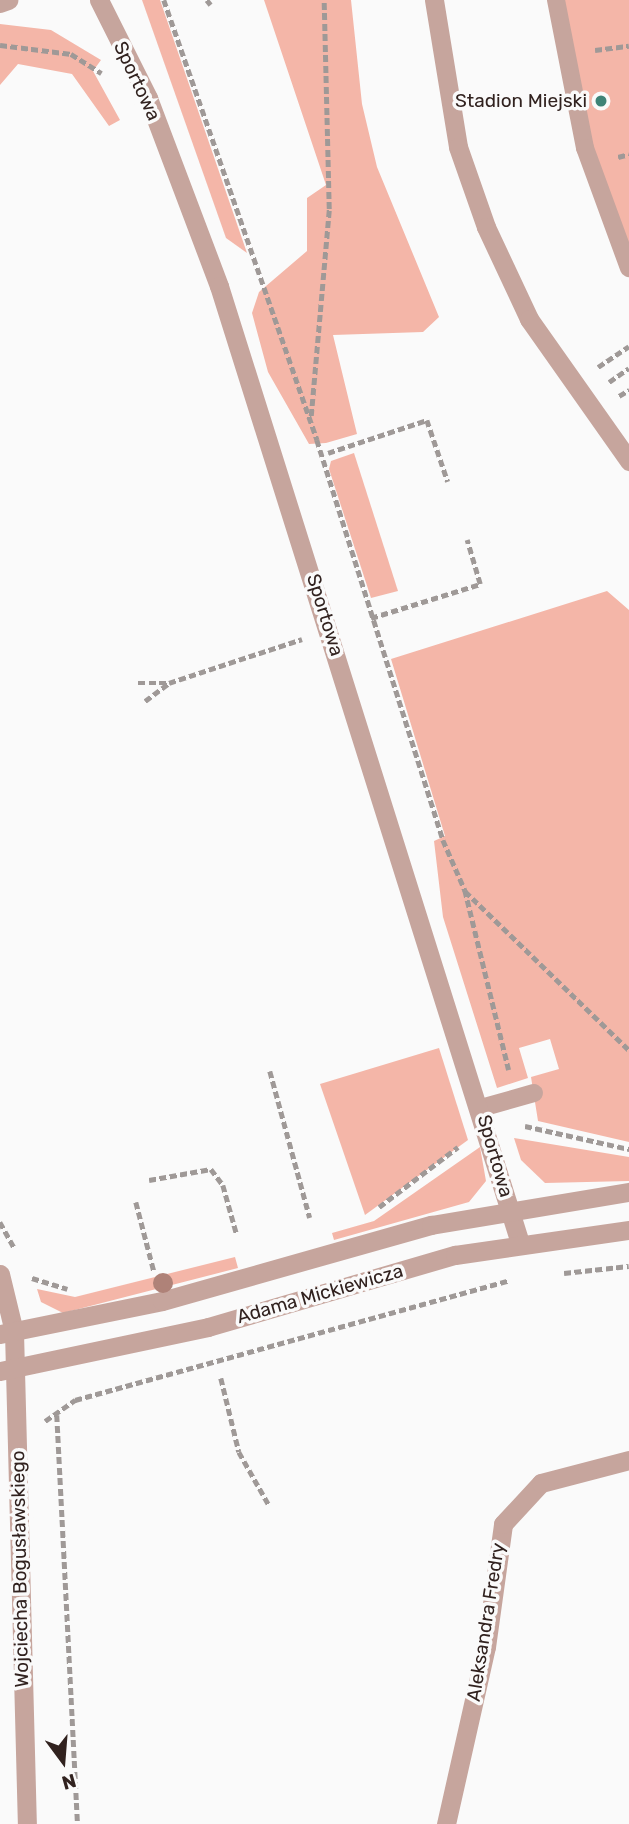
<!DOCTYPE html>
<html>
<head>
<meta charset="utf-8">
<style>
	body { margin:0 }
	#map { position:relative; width:629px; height:1824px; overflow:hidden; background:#fafafa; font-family:Rubik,sans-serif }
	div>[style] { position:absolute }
	.green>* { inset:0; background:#f4b6a8 }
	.path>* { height:4.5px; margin-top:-2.25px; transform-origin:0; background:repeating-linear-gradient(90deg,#9f9997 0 7px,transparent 0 10.5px) }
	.service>* { height:18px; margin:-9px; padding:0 9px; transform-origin:9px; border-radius:9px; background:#c6a59d }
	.pedestrian>* { height:19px; margin:-9.5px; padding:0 9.5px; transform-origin:9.5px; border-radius:9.5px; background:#c6a59d }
	.minor>* { height:19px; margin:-9.5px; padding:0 9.5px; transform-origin:9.5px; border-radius:9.5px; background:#c6a59d }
	.tertiary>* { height:19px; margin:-9.5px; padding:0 9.5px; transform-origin:9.5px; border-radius:9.5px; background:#c6a59d }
	.trees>* { width:20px; height:20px; margin:-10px; border-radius:50%; background:#af8278 }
	.dots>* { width:19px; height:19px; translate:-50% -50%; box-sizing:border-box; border:4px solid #fafafa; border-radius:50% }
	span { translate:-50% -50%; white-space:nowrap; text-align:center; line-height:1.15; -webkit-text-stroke:7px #fafafa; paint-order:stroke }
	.street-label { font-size:19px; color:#31221f }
	.poi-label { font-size:19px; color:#31221f }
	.right { translate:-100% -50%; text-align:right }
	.north { position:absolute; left:28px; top:1726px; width:70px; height:70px; -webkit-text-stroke:5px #fafafa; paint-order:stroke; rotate:164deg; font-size:19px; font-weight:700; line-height:28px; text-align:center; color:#31221f }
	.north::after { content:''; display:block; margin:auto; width:24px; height:32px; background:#31221f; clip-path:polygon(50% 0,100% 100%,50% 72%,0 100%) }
</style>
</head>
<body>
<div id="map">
	<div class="green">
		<div style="clip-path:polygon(142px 0,160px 0,247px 253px,226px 238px)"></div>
		<div style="clip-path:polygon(264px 0,351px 0,362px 104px,377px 167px,439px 317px,423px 332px,333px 335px,357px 434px,326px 443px,309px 444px,268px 372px,252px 313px,259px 292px,307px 251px,307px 198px,326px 185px)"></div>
		<div style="clip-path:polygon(556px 0,629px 0,629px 268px,601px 196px)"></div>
		<div style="clip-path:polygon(0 24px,51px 30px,101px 60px,93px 71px,120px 120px,109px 126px,72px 74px,18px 64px,0 85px)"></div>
		<div style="clip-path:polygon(354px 453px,398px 591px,371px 598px,329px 469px,331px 461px)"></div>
		<div style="clip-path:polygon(607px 591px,629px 610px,629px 1142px,538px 1121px,531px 1077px,559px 1069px,550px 1039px,519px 1048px,528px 1078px,497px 1088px,443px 917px,434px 841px,445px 836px,391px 659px)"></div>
		<div style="clip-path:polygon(439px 1048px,468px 1140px,365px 1215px,320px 1084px)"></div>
		<div style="clip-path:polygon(514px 1138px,629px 1157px,629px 1181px,545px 1183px,521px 1160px)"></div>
		<div style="clip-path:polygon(480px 1147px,486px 1181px,469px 1202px,334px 1240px,332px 1233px,374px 1221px)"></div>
		<div style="clip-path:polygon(235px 1257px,238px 1268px,63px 1313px,41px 1302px,37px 1289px,75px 1297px)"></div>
	</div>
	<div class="path">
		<div style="left:164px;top:0;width:466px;rotate:70.8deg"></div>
		<div style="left:317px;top:440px;width:419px;rotate:72.5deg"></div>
		<div style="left:443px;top:840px;width:55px;rotate:66.3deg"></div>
		<div style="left:465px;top:890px;width:185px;rotate:76.3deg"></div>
		<div style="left:207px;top:0;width:6px;rotate:51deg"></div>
		<div style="left:0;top:45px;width:72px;rotate:7.2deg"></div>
		<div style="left:71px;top:54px;width:36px;rotate:32deg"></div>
		<div style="left:595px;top:50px;width:34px;rotate:-7deg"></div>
		<div style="left:618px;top:157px;width:11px;rotate:-15deg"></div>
		<div style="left:598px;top:367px;width:37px;rotate:-34deg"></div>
		<div style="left:609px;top:382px;width:24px;rotate:-35deg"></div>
		<div style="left:619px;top:396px;width:12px;rotate:-31deg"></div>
		<div style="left:311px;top:416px;width:208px;rotate:-85deg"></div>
		<div style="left:329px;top:209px;width:209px;rotate:-91.4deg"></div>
		<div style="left:328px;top:453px;width:104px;rotate:-18.4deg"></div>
		<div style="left:427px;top:420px;width:65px;rotate:71.3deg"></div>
		<div style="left:371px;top:618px;width:114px;rotate:-17.3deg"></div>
		<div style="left:480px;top:584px;width:46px;rotate:-106.5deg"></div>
		<div style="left:138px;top:683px;width:30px"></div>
		<div style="left:145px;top:701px;width:30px;rotate:-37deg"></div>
		<div style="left:169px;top:683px;width:140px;rotate:-18.3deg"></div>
		<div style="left:465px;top:891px;width:228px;rotate:44.1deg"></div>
		<div style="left:270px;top:1071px;width:152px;rotate:74.8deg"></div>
		<div style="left:525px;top:1126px;width:107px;rotate:12.5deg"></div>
		<div style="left:149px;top:1180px;width:63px;rotate:-10.1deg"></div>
		<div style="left:211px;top:1169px;width:20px;rotate:53deg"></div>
		<div style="left:223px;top:1185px;width:52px;rotate:74.4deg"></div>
		<div style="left:136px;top:1202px;width:71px;rotate:75.4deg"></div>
		<div style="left:379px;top:1207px;width:99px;rotate:-37.2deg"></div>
		<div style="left:0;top:1222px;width:31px;rotate:61deg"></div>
		<div style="left:564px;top:1273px;width:65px;rotate:-6.1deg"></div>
		<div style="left:32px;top:1278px;width:37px;rotate:17deg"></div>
		<div style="left:221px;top:1378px;width:76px;rotate:76.3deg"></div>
		<div style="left:239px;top:1452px;width:61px;rotate:60.5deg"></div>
		<div style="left:57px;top:1415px;width:410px;rotate:87.1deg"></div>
		<div style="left:45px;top:1421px;width:37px;rotate:-35deg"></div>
		<div style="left:75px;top:1400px;width:451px;rotate:-15.4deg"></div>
	</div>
	<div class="service">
		<div style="left:556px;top:0;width:151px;rotate:78.9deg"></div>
		<div style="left:585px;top:148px;width:128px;rotate:69.9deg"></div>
		<div style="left:481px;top:1108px;width:55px;rotate:-15.8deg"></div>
	</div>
	<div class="pedestrian">
		<div style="left:434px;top:0;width:149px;rotate:80.7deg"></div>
		<div style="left:458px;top:147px;width:85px;rotate:70.7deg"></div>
		<div style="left:486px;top:227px;width:102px;rotate:64.9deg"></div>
		<div style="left:529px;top:319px;width:174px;rotate:54.8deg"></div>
	</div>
	<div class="minor">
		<div style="left:99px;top:0;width:110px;rotate:63.4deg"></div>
		<div style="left:148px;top:98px;width:201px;rotate:69.3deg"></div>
		<div style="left:219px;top:286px;width:1003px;rotate:72.54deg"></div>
		<div style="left:0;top:3px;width:9px;rotate:-21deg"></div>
		<div style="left:0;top:1274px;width:60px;rotate:76.4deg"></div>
		<div style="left:14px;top:1332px;width:492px;rotate:88.5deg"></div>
		<div style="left:446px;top:1824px;width:181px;rotate:-77.3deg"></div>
		<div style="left:486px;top:1647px;width:124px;rotate:-82.1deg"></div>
		<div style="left:503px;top:1524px;width:56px;rotate:-47.2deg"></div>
		<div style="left:541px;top:1483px;width:91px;rotate:-14.6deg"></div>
	</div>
	<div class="tertiary">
		<div style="left:0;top:1334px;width:165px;rotate:-11.5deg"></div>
		<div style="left:162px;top:1301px;width:280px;rotate:-15.8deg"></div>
		<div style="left:431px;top:1225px;width:201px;rotate:-9.5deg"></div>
		<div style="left:0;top:1371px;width:213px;rotate:-11.9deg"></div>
		<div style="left:208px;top:1327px;width:257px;rotate:-16.3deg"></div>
		<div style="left:455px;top:1255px;width:176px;rotate:-8.2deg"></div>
	</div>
	<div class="trees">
		<div style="left:163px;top:1283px"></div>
	</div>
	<div class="dots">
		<div style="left:601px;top:101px;background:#3f8377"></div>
	</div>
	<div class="street-label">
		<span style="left:137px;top:81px;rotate:65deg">Sportowa</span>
		<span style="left:325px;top:615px;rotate:73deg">Sportowa</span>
		<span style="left:495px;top:1156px;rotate:74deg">Sportowa</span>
		<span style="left:320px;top:1294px;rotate:-16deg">Adama Mickiewicza</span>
		<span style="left:20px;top:1569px;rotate:-91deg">Wojciecha Bogusławskiego</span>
		<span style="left:486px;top:1622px;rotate:-81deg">Aleksandra Fredry</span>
	</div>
	<div class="poi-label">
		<span class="right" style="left:587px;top:101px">Stadion Miejski</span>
	</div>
	<div class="north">N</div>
</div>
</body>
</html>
